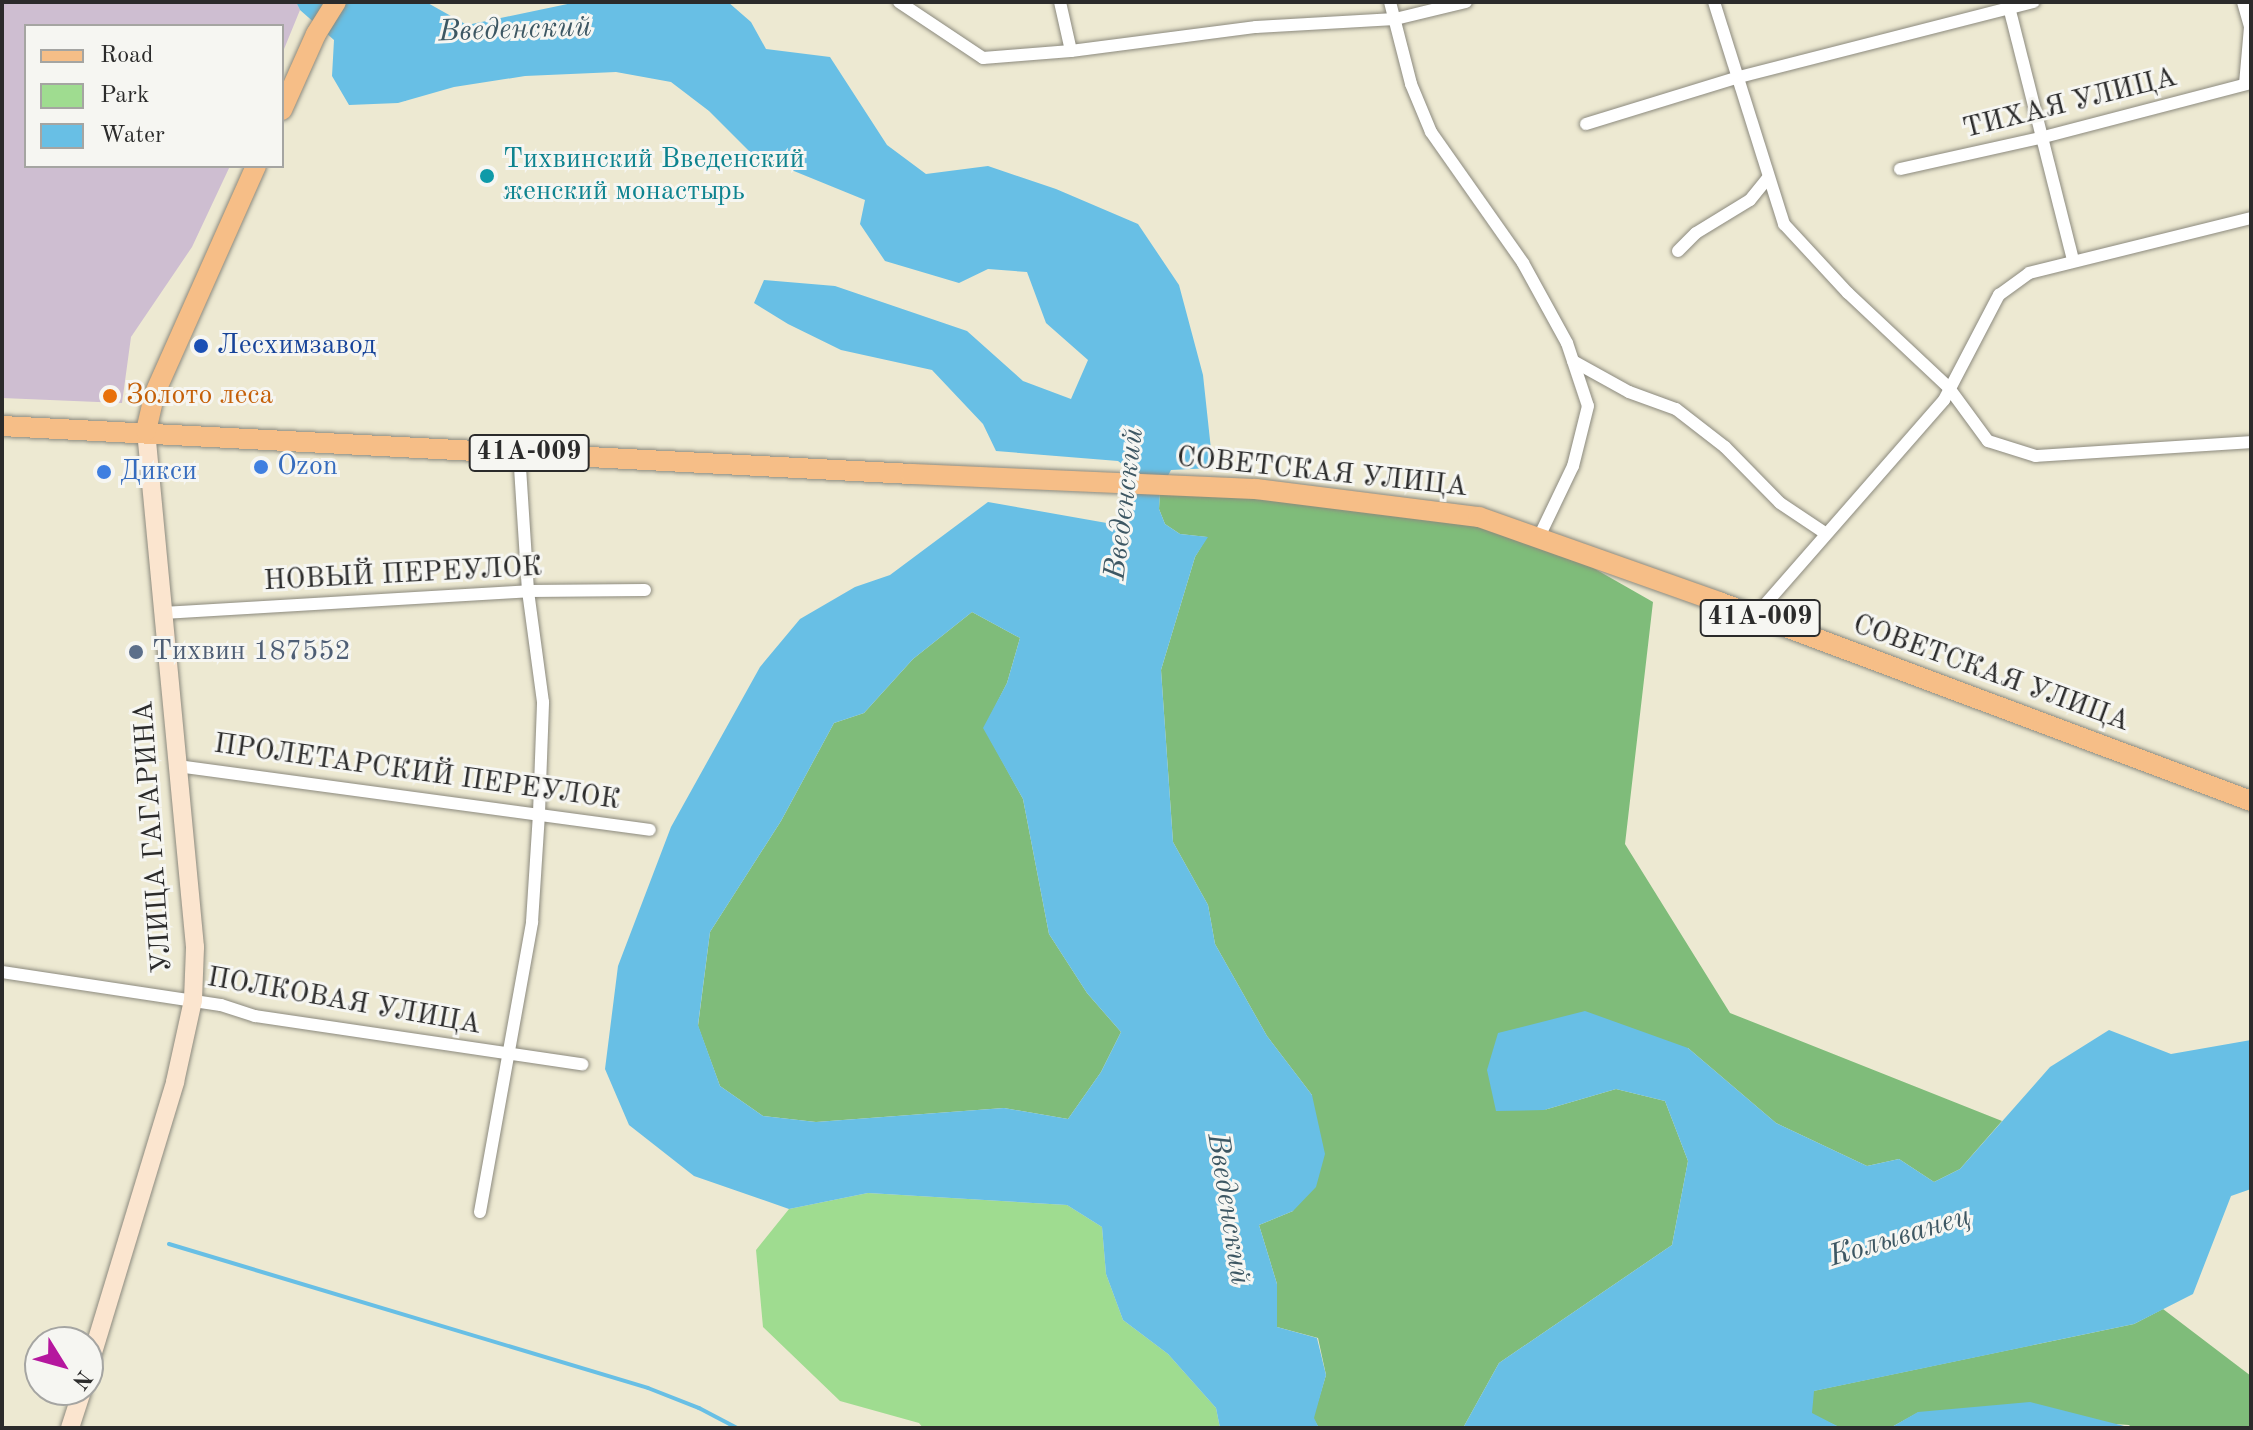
<!DOCTYPE html>
<html>
<head>
<meta charset="utf-8">
<style>
	body { margin:0 }
	#map { position:relative; width:2253px; height:1430px; overflow:hidden; background:#ede9d2; font-family:"Old Standard TT",serif }
	div>[style] { position:absolute }
	.industrial>* { inset:0; background:#cebed1 }
	.green>* { inset:0; background:#9fdc90 }
	.forest>* { inset:0; background:#7fbc7a }
	.water>* { inset:0; background:#68bfe5 }
	.stream>* { height:4px; margin:-2px; padding:0 2px; transform-origin:2px; border-radius:2px; background:#68bfe5 }
	.roads { filter:drop-shadow(0 0 2px #8c8a7e) drop-shadow(0 0 2px #8c8a7e) }
	.street>* { height:12px; margin:-6px; padding:0 6px; transform-origin:6px; border-radius:6px; background:#fff }
	.secondary>* { height:18px; margin:-9px; padding:0 9px; transform-origin:9px; border-radius:9px; background:#fbe5cf }
	.primary>* { height:20px; margin:-10px; padding:0 10px; transform-origin:10px; border-radius:10px; background:#f6be87 }
	.dots>* { width:22px; height:22px; translate:-50% -50%; box-sizing:border-box; border:4px solid #f6f6f2; border-radius:50% }
	span { translate:-50% -50%; white-space:nowrap; text-align:center; line-height:1.15; -webkit-text-stroke:6px #f6f6f2; paint-order:stroke }
	.shield-label span { padding:2px 6px; background:#f6f6f2; border:2px solid; border-radius:6px; -webkit-text-stroke-width:0 }
	.shield-label { font-size:26px; color:#2b2b2b; font-weight:700 }
	.street-label { font-size:28px; color:#2b2b2b }
	.culture-label { font-size:28px; color:#0d838f }
	.left { translate:0 -50%; text-align:left }
	.transit-label { font-size:28px; color:#164399 }
	.food-label { font-size:28px; color:#c56008 }
	.shop-label { font-size:28px; color:#366cbe }
	.service-label { font-size:28px; color:#4e5e75 }
	.water-label { font-size:30px; color:#3d5763; font-style:italic }
	.frame { position:absolute; inset:0; border:4px solid #2b2b2b; pointer-events:none }
	.legend { position:absolute; left:24px; top:24px; width:260px; height:144px; box-sizing:border-box; background:#f6f6f2; border:2px solid #a5a5a2; margin:0; padding:10px 14px; list-style:none; font-size:24px; color:#2b2b2b }
	.legend li { display:flex; align-items:center; gap:16px; height:40px }
	.legend b { width:40px; border:2px solid #a5a5a2 }
	.north { position:absolute; left:24px; top:1326px; width:80px; height:80px; box-sizing:border-box; background:#f6f6f2; border:2px solid #a5a5a2; border-radius:50%; rotate:127deg; font-size:22px; font-weight:700; line-height:32px; text-align:center; color:#2b2b2b }
	.north::after { content:''; display:block; margin:auto; width:28px; height:36px; background:#b5179e; clip-path:polygon(50% 0,100% 100%,50% 72%,0 100%) }
</style>
</head>
<body>
<div id="map">
	<div class="industrial">
		<div style="clip-path:polygon(2px 2px,296px 2px,300px 10px,282px 54px,282px 26px,26px 26px,26px 166px,230px 166px,192px 247px,131px 337px,122px 403px,2px 398px)"></div>
	</div>
	<div class="green">
		<div style="clip-path:polygon(868px 1193px,1067px 1205px,1102px 1227px,1106px 1274px,1123px 1320px,1168px 1354px,1216px 1408px,1220px 1428px,923px 1428px,919px 1423px,840px 1401px,763px 1327px,756px 1250px,789px 1209px)"></div>
	</div>
	<div class="forest">
		<div style="clip-path:polygon(1256px 489px,1539px 537px,1653px 602px,1625px 844px,1730px 1013px,2002px 1121px,1960px 1169px,1934px 1182px,1899px 1159px,1867px 1166px,1776px 1123px,1688px 1048px,1544px 1110px,1616px 1089px,1665px 1101px,1688px 1161px,1672px 1245px,1499px 1363px,1463px 1428px,1319px 1428px,1313px 1418px,1326px 1375px,1318px 1338px,1277px 1327px,1277px 1284px,1259px 1225px,1293px 1211px,1312px 1095px,1267px 1036px,1215px 944px,1208px 905px,1173px 842px,1161px 670px,1195px 557px,1207px 537px,1180px 534px,1165px 524px,1159px 509px,1160px 491px)"></div>
		<div style="clip-path:polygon(972px 612px,1020px 638px,1007px 683px,984px 728px,1023px 799px,1049px 934px,1087px 993px,1121px 1032px,1101px 1072px,1068px 1119px,1004px 1108px,816px 1122px,763px 1116px,720px 1086px,698px 1026px,710px 932px,781px 821px,834px 723px,864px 713px,913px 659px)"></div>
		<div style="clip-path:polygon(2163px 1309px,2251px 1376px,2251px 1428px,2132px 1428px,2129px 1425px,1919px 1412px,1890px 1428px,1841px 1428px,1811px 1414px,1813px 1391px,2134px 1324px)"></div>
	</div>
	<div class="water">
		<div style="clip-path:polygon(evenodd,296px 2px,426px 2px,467px 25px,577px 2px,728px 2px,751px 22px,766px 49px,830px 57px,887px 145px,926px 174px,988px 166px,1056px 189px,1138px 224px,1179px 285px,1203px 375px,1213px 468px,1171px 470px,1160px 491px,1159px 509px,1165px 524px,1180px 534px,1208px 537px,1195px 557px,1161px 670px,1173px 842px,1208px 905px,1215px 944px,1267px 1036px,1312px 1095px,1325px 1154px,1316px 1187px,1293px 1211px,1259px 1225px,1277px 1284px,1277px 1327px,1317px 1338px,1326px 1375px,1314px 1418px,1319px 1428px,1220px 1428px,1216px 1408px,1168px 1354px,1123px 1320px,1106px 1274px,1102px 1227px,1067px 1205px,868px 1193px,789px 1209px,694px 1176px,629px 1125px,605px 1069px,618px 966px,671px 827px,760px 667px,800px 619px,855px 587px,890px 575px,988px 502px,1118px 525px,1130px 509px,1131px 471px,1118px 461px,996px 451px,983px 424px,932px 370px,841px 350px,788px 324px,754px 303px,764px 280px,835px 286px,967px 331px,1023px 381px,1071px 399px,1088px 360px,1046px 323px,1027px 272px,988px 269px,959px 283px,885px 261px,860px 224px,865px 200px,752px 154px,709px 111px,671px 82px,616px 72px,525px 76px,454px 87px,398px 103px,349px 105px,332px 76px,334px 40px,300px 10px,296px 2px,972px 612px,1020px 638px,1007px 683px,983px 728px,1023px 799px,1049px 934px,1087px 993px,1121px 1032px,1101px 1072px,1068px 1119px,1004px 1108px,816px 1122px,763px 1116px,720px 1086px,698px 1025px,710px 932px,781px 821px,834px 723px,864px 713px,913px 659px,972px 612px)"></div>
		<div style="clip-path:polygon(1585px 1011px,1688px 1048px,1776px 1123px,1867px 1166px,1899px 1159px,1934px 1182px,1960px 1169px,2050px 1067px,2109px 1030px,2171px 1054px,2251px 1040px,2251px 1189px,2231px 1196px,2193px 1294px,2134px 1324px,1814px 1391px,1812px 1413px,1841px 1428px,1463px 1428px,1499px 1363px,1672px 1245px,1688px 1161px,1665px 1101px,1616px 1089px,1544px 1110px,1496px 1111px,1487px 1070px,1498px 1033px)"></div>
		<div style="clip-path:polygon(2030px 1402px,2132px 1428px,1890px 1428px,1918px 1412px)"></div>
	</div>
	<div class="stream">
		<div style="left:169px;top:1244px;width:500px;rotate:16.73deg"></div>
		<div style="left:648px;top:1388px;width:55px;rotate:21.4deg"></div>
		<div style="left:699px;top:1408px;width:43px;rotate:27.8deg"></div>
	</div>
	<div class="roads">
		<div class="street">
			<div style="left:899px;top:2px;width:101px;rotate:33.7deg"></div>
			<div style="left:983px;top:58px;width:88px;rotate:-4.5deg"></div>
			<div style="left:1071px;top:51px;width:187px;rotate:-7.4deg"></div>
			<div style="left:1256px;top:27px;width:139px;rotate:-3.3deg"></div>
			<div style="left:1395px;top:19px;width:73px;rotate:-13.5deg"></div>
			<div style="left:1060px;top:2px;width:50px;rotate:77.3deg"></div>
			<div style="left:1390px;top:2px;width:85px;rotate:75.6deg"></div>
			<div style="left:1411px;top:84px;width:52px;rotate:67.4deg"></div>
			<div style="left:1431px;top:132px;width:160px;rotate:54.9deg"></div>
			<div style="left:1523px;top:263px;width:91px;rotate:61.2deg"></div>
			<div style="left:1567px;top:343px;width:66px;rotate:71.6deg"></div>
			<div style="left:1588px;top:406px;width:62px;rotate:104deg"></div>
			<div style="left:1573px;top:466px;width:79px;rotate:115.6deg"></div>
			<div style="left:1714px;top:2px;width:233px;rotate:72.5deg"></div>
			<div style="left:1784px;top:224px;width:94px;rotate:47.2deg"></div>
			<div style="left:1848px;top:293px;width:139px;rotate:43.2deg"></div>
			<div style="left:1949px;top:388px;width:66px;rotate:53.7deg"></div>
			<div style="left:1988px;top:441px;width:50px;rotate:17.4deg"></div>
			<div style="left:2036px;top:456px;width:215px;rotate:-3.7deg"></div>
			<div style="left:2243px;top:2px;width:26px;rotate:74deg"></div>
			<div style="left:2250px;top:27px;width:57px;rotate:95deg"></div>
			<div style="left:2008px;top:3px;width:265px;rotate:75.8deg"></div>
			<div style="left:1586px;top:124px;width:160px;rotate:-17.1deg"></div>
			<div style="left:1739px;top:77px;width:304px;rotate:-14.3deg"></div>
			<div style="left:1900px;top:169px;width:143px;rotate:-12.5deg"></div>
			<div style="left:2040px;top:138px;width:218px;rotate:-14.6deg"></div>
			<div style="left:1678px;top:251px;width:25px;rotate:-45deg"></div>
			<div style="left:1696px;top:233px;width:63px;rotate:-31.4deg"></div>
			<div style="left:1750px;top:200px;width:28px;rotate:-51deg"></div>
			<div style="left:1573px;top:361px;width:64px;rotate:29deg"></div>
			<div style="left:1629px;top:392px;width:50px;rotate:19.9deg"></div>
			<div style="left:1676px;top:409px;width:62px;rotate:37.8deg"></div>
			<div style="left:1725px;top:447px;width:78px;rotate:45.5deg"></div>
			<div style="left:1780px;top:503px;width:54px;rotate:33.7deg"></div>
			<div style="left:163px;top:613px;width:366px;rotate:-3.4deg"></div>
			<div style="left:528px;top:591px;width:117px;rotate:-0.5deg"></div>
			<div style="left:1755px;top:616px;width:287px;rotate:-48.8deg"></div>
			<div style="left:1944px;top:400px;width:119px;rotate:-62.4deg"></div>
			<div style="left:1999px;top:295px;width:37px;rotate:-36deg"></div>
			<div style="left:2029px;top:273px;width:229px;rotate:-13.9deg"></div>
			<div style="left:178px;top:766px;width:476px;rotate:7.7deg"></div>
			<div style="left:2px;top:972px;width:221px;rotate:8.6deg"></div>
			<div style="left:221px;top:1005px;width:36px;rotate:18deg"></div>
			<div style="left:255px;top:1016px;width:331px;rotate:8.4deg"></div>
			<div style="left:480px;top:1212px;width:295px;rotate:-79.8deg"></div>
			<div style="left:532px;top:922px;width:109px;rotate:-86.3deg"></div>
			<div style="left:539px;top:813px;width:111px;rotate:-87.9deg"></div>
			<div style="left:543px;top:702px;width:112px;rotate:-97.7deg"></div>
			<div style="left:528px;top:591px;width:139px;rotate:-93.7deg"></div>
		</div>
		<div class="secondary">
			<div style="left:88px;top:1369px;width:300px;rotate:-73.1deg"></div>
			<div style="left:175px;top:1082px;width:84px;rotate:-77.6deg"></div>
			<div style="left:193px;top:1000px;width:53px;rotate:-87.8deg"></div>
			<div style="left:195px;top:947px;width:518px;rotate:-95.42deg"></div>
			<div style="left:70px;top:1428px;width:40px;rotate:-72deg"></div>
		</div>
		<div class="primary">
			<div style="left:282px;top:110px;width:83px;rotate:-65.9deg"></div>
			<div style="left:316px;top:34px;width:38px;rotate:-58deg"></div>
			<div style="left:2px;top:426px;width:910px;rotate:3.02deg"></div>
			<div style="left:911px;top:474px;width:345px;rotate:2.5deg"></div>
			<div style="left:1256px;top:489px;width:225px;rotate:7.2deg"></div>
			<div style="left:1479px;top:517px;width:255px;rotate:19.5deg"></div>
			<div style="left:1719px;top:602px;width:568px;rotate:20.51deg"></div>
			<div style="left:146px;top:431px;width:37px;rotate:-77deg"></div>
			<div style="left:154px;top:395px;width:251px;rotate:-66deg"></div>
		</div>
	</div>
	<div class="dots">
		<div style="left:487px;top:176px;background:#0f9aa8"></div>
		<div style="left:201px;top:346px;background:#1a4fb4"></div>
		<div style="left:110px;top:396px;background:#e8710a"></div>
		<div style="left:261px;top:467px;background:#3f7fe0"></div>
		<div style="left:104px;top:472px;background:#3f7fe0"></div>
		<div style="left:136px;top:652px;background:#5c6f8a"></div>
	</div>
	<div class="shield-label">
		<span style="left:529px;top:453px">41А-009</span>
		<span style="left:1760px;top:618px">41А-009</span>
	</div>
	<div class="street-label">
		<span style="left:2070px;top:104px;rotate:-14deg">ТИХАЯ УЛИЦА</span>
		<span style="left:1322px;top:473px;rotate:6deg">СОВЕТСКАЯ УЛИЦА</span>
		<span style="left:403px;top:575px;rotate:-3deg">НОВЫЙ ПЕРЕУЛОК</span>
		<span style="left:1991px;top:674px;rotate:20deg">СОВЕТСКАЯ УЛИЦА</span>
		<span style="left:417px;top:773px;rotate:8deg">ПРОЛЕТАРСКИЙ ПЕРЕУЛОК</span>
		<span style="left:154px;top:837px;rotate:-94deg">УЛИЦА ГАГАРИНА</span>
		<span style="left:344px;top:1002px;rotate:10deg">ПОЛКОВАЯ УЛИЦА</span>
	</div>
	<div class="culture-label">
		<span class="left" style="left:503px;top:176px">Тихвинский Введенский<br>женский монастырь</span>
	</div>
	<div class="transit-label">
		<span class="left" style="left:217px;top:346px">Лесхимзавод</span>
	</div>
	<div class="food-label">
		<span class="left" style="left:126px;top:396px">Золото леса</span>
	</div>
	<div class="shop-label">
		<span class="left" style="left:277px;top:467px">Ozon</span>
		<span class="left" style="left:120px;top:472px">Дикси</span>
	</div>
	<div class="service-label">
		<span class="left" style="left:152px;top:652px">Тихвин 187552</span>
	</div>
	<div class="water-label">
		<span style="left:515px;top:30px;rotate:-2deg">Введенский</span>
		<span style="left:1125px;top:504px;rotate:-83deg">Введенский</span>
		<span style="left:1228px;top:1209px;rotate:81deg">Введенский</span>
		<span style="left:1900px;top:1237px;rotate:-17deg">Колыванец</span>
	</div>
	<div class="frame"></div>
	<ul class="legend">
	<li><b style="height:10px;background:#f6be87"></b>Road</li>
	<li><b style="height:22px;background:#9fdc90"></b>Park</li>
	<li><b style="height:22px;background:#68bfe5"></b>Water</li>
	</ul>
	<div class="north">N</div>
</div>
</body>
</html>
